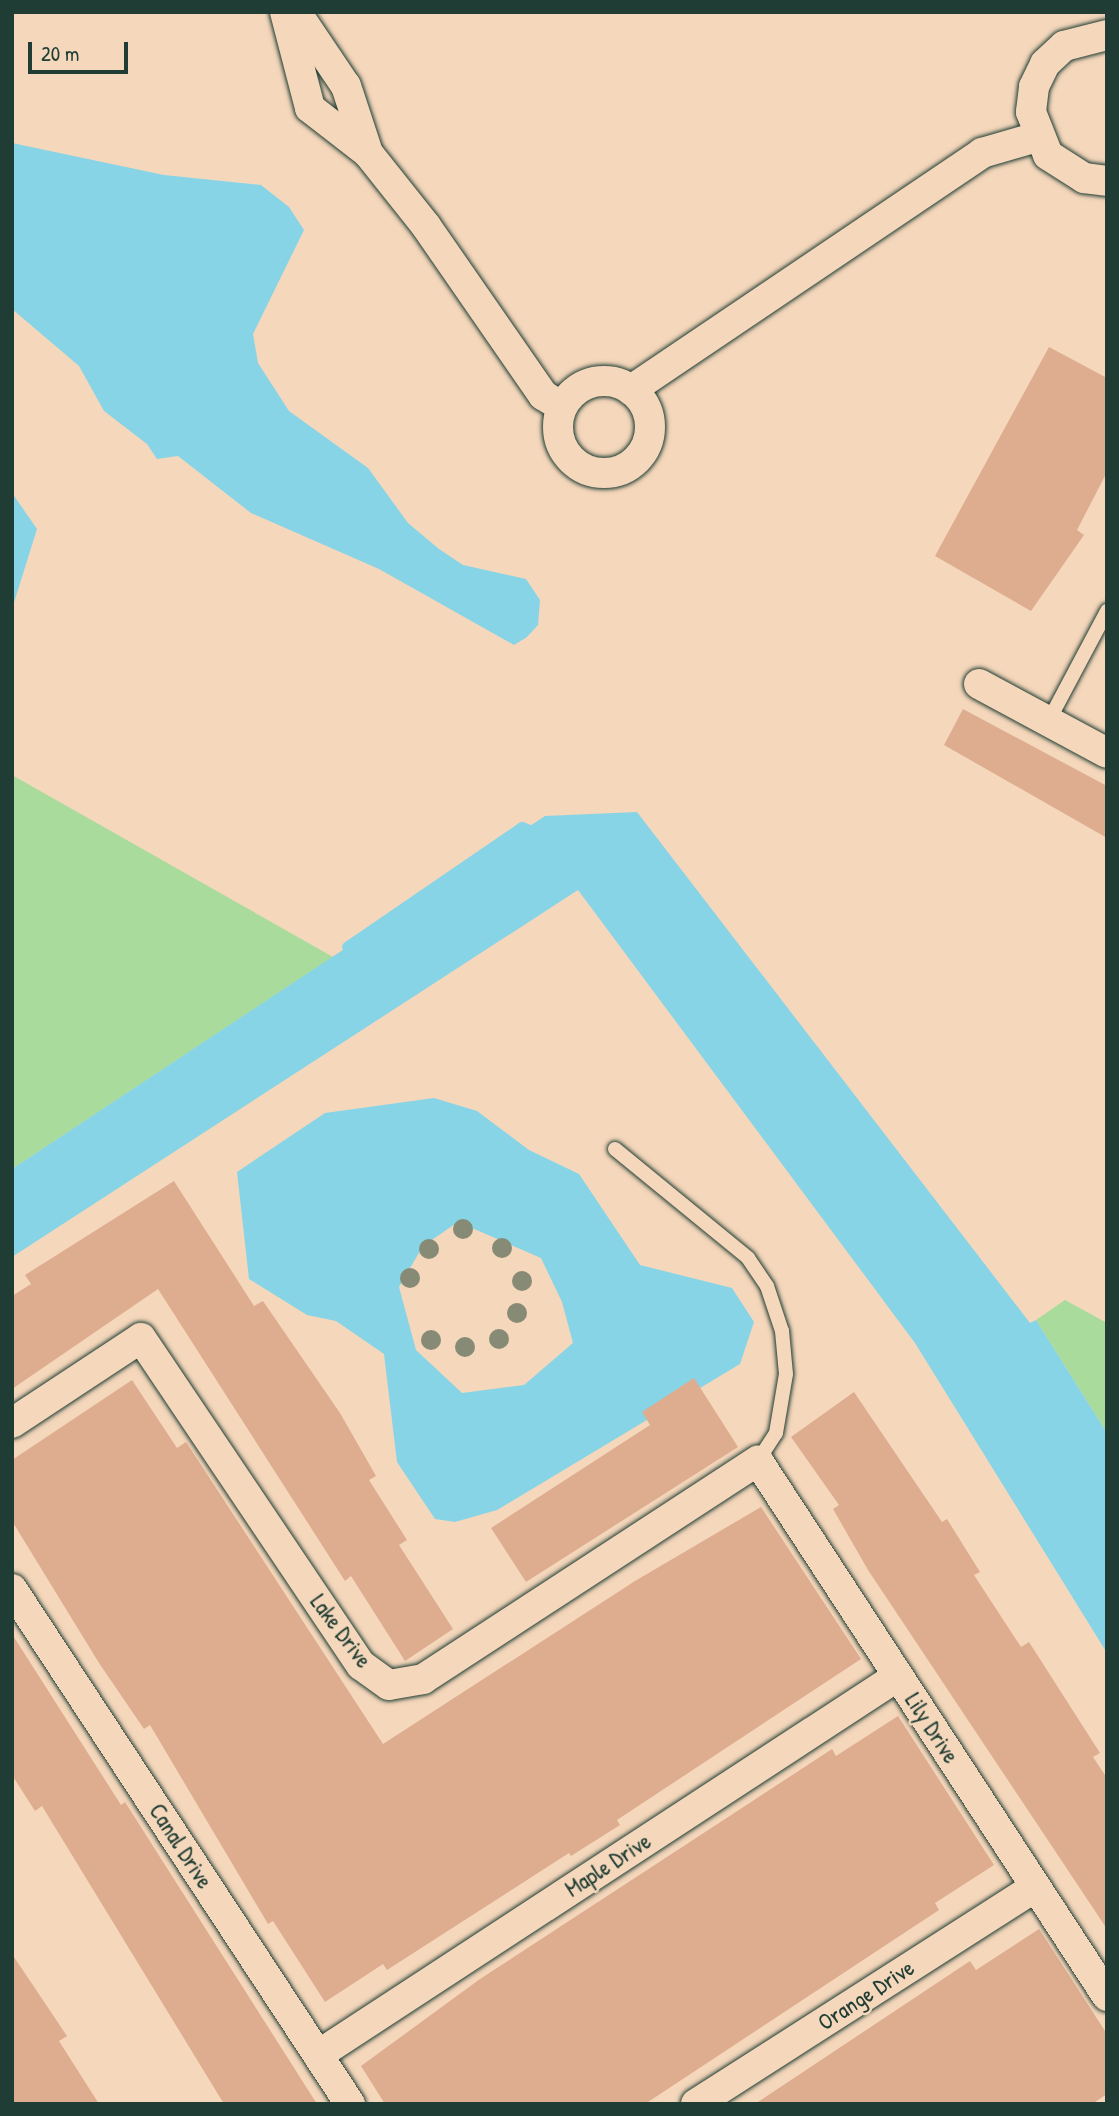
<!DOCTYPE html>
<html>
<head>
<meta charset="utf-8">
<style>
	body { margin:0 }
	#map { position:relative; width:1119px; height:2116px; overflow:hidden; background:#f5d7bb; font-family:"Patrick Hand",sans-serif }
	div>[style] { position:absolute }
	.green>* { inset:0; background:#a9db9d }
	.water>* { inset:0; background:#87d4e7 }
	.stream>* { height:10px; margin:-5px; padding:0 5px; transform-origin:5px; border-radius:5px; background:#87d4e7 }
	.building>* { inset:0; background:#dead90 }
	.roads { filter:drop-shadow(0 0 2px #1f3d34) drop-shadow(0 0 2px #1f3d34) }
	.service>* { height:14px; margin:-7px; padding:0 7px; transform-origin:7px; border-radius:7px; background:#f5d7bb }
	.minor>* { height:30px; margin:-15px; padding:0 15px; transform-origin:15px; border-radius:15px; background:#f5d7bb }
	.minor>.ring { margin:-15px; padding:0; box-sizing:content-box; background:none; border:30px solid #f5d7bb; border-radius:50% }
	.trees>* { width:20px; height:20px; margin:-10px; border-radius:50%; background:#878b76 }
	span { translate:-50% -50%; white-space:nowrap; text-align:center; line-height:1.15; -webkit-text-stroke:5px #f5d7bb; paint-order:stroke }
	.street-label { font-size:23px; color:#1f3d34 }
	.frame { position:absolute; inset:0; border:14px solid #1f3d34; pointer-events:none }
	.scale { position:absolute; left:28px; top:42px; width:100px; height:32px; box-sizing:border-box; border:4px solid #1f3d34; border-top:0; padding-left:9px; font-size:21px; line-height:24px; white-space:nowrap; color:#1f3d34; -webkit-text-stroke:5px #f5d7bb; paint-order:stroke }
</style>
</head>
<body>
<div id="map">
	<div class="green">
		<div style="clip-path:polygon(12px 775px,333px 957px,12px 1169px)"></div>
		<div style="clip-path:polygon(1065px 1300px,1107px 1323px,1107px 1433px,1036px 1320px)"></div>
	</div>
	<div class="water">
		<div style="clip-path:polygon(12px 143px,164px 175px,261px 185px,289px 207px,304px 230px,253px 334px,258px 363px,289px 411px,368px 468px,408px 523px,439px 549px,463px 565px,526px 579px,540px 600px,538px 625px,527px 637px,514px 645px,379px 569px,251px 513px,178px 456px,157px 459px,147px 444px,104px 411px,79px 366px,12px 309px)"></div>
		<div style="clip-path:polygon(12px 493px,37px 529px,12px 609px)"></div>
		<div style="clip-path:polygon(637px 812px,1030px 1323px,1036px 1320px,1107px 1433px,1107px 1653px,915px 1343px,578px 890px,12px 1257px,12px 1169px,545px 816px)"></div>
		<div style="clip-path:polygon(evenodd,434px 1098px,477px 1111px,529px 1150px,579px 1174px,640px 1265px,732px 1288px,754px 1322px,740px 1364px,497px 1510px,455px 1522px,435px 1519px,397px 1462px,384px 1354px,336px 1321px,307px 1315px,249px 1279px,237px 1172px,325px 1113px,434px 1098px,458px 1222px,541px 1258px,562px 1302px,573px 1343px,524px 1385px,462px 1393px,416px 1350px,399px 1287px,423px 1246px,458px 1222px)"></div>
	</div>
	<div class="stream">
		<div style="left:347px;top:947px;width:212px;rotate:-34.4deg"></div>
		<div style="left:522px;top:827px;width:17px;rotate:21deg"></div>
	</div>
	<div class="building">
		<div style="clip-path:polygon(1049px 347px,1107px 378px,1107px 472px,1077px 530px,1084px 535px,1031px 611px,935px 556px)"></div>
		<div style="clip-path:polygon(963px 709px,1107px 786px,1107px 838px,944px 745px)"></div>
		<div style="clip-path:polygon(174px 1181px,254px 1306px,263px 1301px,340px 1413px,376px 1476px,369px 1480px,407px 1540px,399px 1545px,453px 1629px,405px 1661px,351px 1576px,345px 1581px,158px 1289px,12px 1389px,12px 1296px,31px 1284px,25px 1275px)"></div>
		<div style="clip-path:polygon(694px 1378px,738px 1447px,526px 1582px,491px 1528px,650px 1425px,642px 1412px)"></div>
		<div style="clip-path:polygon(132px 1380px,177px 1448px,186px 1442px,383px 1744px,635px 1581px,761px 1507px,861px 1659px,617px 1820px,620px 1825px,571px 1856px,569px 1853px,387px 1970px,383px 1964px,325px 2002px,273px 1921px,268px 1924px,150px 1725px,144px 1729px,99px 1663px,12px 1521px,12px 1460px)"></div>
		<div style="clip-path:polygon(854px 1392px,942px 1522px,947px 1519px,980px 1572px,974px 1575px,1021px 1647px,1029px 1642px,1100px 1753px,1093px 1757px,1107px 1778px,1107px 1929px,868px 1570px,833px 1509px,839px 1505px,791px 1437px)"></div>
		<div style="clip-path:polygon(12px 1634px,121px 1805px,125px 1802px,317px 2104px,224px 2104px,42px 1806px,35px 1811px,12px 1775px)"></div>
		<div style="clip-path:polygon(898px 1716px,994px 1865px,935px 1903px,939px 1910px,645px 2104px,385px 2104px,361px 2066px,480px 1979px,722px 1821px,832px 1749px,836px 1756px)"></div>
		<div style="clip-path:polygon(1039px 1929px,1107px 2034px,1107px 2094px,1092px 2104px,755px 2104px,970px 1961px,976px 1970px)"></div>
		<div style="clip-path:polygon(12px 1954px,67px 2036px,59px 2041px,99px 2104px,12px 2104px)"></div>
	</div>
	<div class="roads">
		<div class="service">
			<div style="left:1048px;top:722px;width:126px;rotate:-62deg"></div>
			<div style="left:615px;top:1149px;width:172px;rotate:39.3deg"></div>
			<div style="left:748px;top:1258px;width:34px;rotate:56deg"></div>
			<div style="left:767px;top:1286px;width:47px;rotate:71.6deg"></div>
			<div style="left:782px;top:1331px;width:43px;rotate:84.7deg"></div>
			<div style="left:786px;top:1374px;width:60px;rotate:99.6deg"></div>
			<div style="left:776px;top:1433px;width:33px;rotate:123deg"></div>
		</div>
		<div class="minor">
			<div style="left:285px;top:12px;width:99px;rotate:75.4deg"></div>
			<div style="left:310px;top:108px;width:73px;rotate:37.8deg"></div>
			<div style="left:368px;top:153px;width:93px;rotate:51.5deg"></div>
			<div style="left:426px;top:226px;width:206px;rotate:55.3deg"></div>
			<div style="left:543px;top:395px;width:22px;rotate:32deg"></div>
			<div style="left:296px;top:12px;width:89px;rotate:56deg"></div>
			<div style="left:346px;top:86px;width:71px;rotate:71.8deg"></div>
			<div style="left:1107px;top:35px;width:44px;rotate:165.7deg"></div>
			<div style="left:1064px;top:46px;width:26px;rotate:137deg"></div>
			<div style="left:1045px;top:64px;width:25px;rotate:116deg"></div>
			<div style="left:1034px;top:87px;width:25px;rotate:97deg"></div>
			<div style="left:1031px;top:112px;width:46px;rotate:68.4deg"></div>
			<div style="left:1048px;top:155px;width:43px;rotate:32.6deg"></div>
			<div style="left:1084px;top:178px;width:23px;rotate:7deg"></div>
			<div class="ring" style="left:558px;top:381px;width:62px;height:62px"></div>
			<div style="left:631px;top:390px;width:424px;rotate:-34deg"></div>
			<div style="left:982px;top:153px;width:57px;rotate:-16.2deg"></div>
			<div style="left:979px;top:684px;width:145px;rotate:28.3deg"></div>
			<div style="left:12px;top:1423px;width:154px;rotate:-33.4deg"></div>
			<div style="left:141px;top:1338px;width:394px;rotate:56.1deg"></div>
			<div style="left:361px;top:1665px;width:34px;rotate:36deg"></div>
			<div style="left:389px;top:1685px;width:35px;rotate:-10deg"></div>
			<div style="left:423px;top:1679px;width:400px;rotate:-33.1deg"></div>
			<div style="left:758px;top:1461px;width:639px;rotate:56.88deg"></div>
			<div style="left:12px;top:1589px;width:616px;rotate:56.72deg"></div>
			<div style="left:318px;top:2055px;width:693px;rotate:-33.16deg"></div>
			<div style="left:696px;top:2104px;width:403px;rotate:-32.6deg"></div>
		</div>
	</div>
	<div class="trees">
		<div style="left:463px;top:1229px"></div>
		<div style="left:502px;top:1248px"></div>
		<div style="left:429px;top:1249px"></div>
		<div style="left:410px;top:1278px"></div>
		<div style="left:522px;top:1281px"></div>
		<div style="left:517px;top:1313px"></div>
		<div style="left:499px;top:1339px"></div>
		<div style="left:431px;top:1340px"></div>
		<div style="left:465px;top:1347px"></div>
	</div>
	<div class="street-label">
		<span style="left:341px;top:1631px;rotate:53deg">Lake Drive</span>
		<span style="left:932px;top:1728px;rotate:57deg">Lily Drive</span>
		<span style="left:181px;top:1846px;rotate:57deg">Canal Drive</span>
		<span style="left:608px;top:1865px;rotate:-33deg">Maple Drive</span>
		<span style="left:866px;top:1995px;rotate:-33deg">Orange Drive</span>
	</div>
	<div class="frame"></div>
	<div class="scale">20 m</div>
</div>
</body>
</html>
